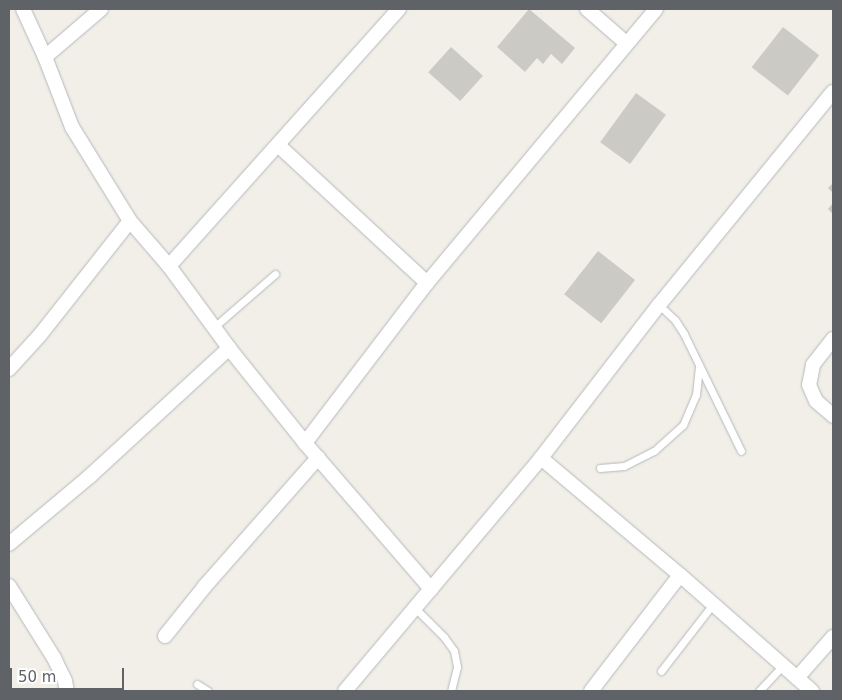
<!DOCTYPE html>
<html>
<head>
<meta charset="utf-8">
<style>
	body { margin:0 }
	#map { position:relative; width:842px; height:700px; overflow:hidden; background:#f1efe8; font-family:"DejaVu Sans",sans-serif }
	div>[style] { position:absolute }
	.building>* { inset:0; background:#cccac5; transform-origin:0 0 }
	.roads { filter:drop-shadow(0 0 1px #b5b8bc) drop-shadow(0 0 1px #b5b8bc) }
	.lane>* { height:7px; margin:-3.5px; padding:0 3.5px; transform-origin:3.5px; border-radius:3.5px; background:#fff }
	.street>* { height:14px; margin:-7px; padding:0 7px; transform-origin:7px; border-radius:7px; background:#fff }
	span { translate:-50% -50%; white-space:nowrap; text-align:center; line-height:1.15; -webkit-text-stroke:4px #fff; paint-order:stroke }
	.frame { position:absolute; inset:0; border:10px solid #5f6368; pointer-events:none }
	.scale { position:absolute; left:10px; top:668px; width:114px; height:22px; box-sizing:border-box; border:2px solid #5f6368; border-top:0; padding-left:6px; font-size:15px; line-height:18px; white-space:nowrap; color:#5f6368; -webkit-text-stroke:4px #fff; paint-order:stroke }
</style>
</head>
<body>
<div id="map">
	<div class="building">
		<div style="clip-path:polygon(529px 9px,575px 48px,562px 64px,551px 54px,543px 64px,537px 58px,525px 72px,497px 47px)"></div>
		<div style="left:783px;top:27px;width:46px;height:51px;rotate:38deg"></div>
		<div style="left:451px;top:47px;width:43px;height:34px;rotate:42deg"></div>
		<div style="left:636px;top:93px;width:37px;height:61px;rotate:36deg"></div>
		<div style="clip-path:polygon(833px 183px,833px 193px,828px 188px)"></div>
		<div style="clip-path:polygon(833px 203px,833px 214px,828px 209px)"></div>
		<div style="left:598px;top:251px;width:47px;height:55px;rotate:38deg"></div>
	</div>
	<div class="roads">
		<div class="lane">
			<div style="left:659px;top:305px;width:22px;rotate:43deg"></div>
			<div style="left:675px;top:320px;width:17px;rotate:57deg"></div>
			<div style="left:684px;top:334px;width:130px;rotate:64deg"></div>
			<div style="left:214px;top:327px;width:81px;rotate:-41deg"></div>
			<div style="left:600px;top:468px;width:24px;rotate:-5deg"></div>
			<div style="left:624px;top:466px;width:34px;rotate:-27deg"></div>
			<div style="left:654px;top:451px;width:39px;rotate:-42deg"></div>
			<div style="left:683px;top:425px;width:33px;rotate:-67deg"></div>
			<div style="left:696px;top:395px;width:30px;rotate:-84deg"></div>
			<div style="left:415px;top:608px;width:41px;rotate:45deg"></div>
			<div style="left:444px;top:637px;width:17px;rotate:54deg"></div>
			<div style="left:454px;top:651px;width:16px;rotate:79deg"></div>
			<div style="left:457px;top:667px;width:25px;rotate:104deg"></div>
			<div style="left:661px;top:671px;width:85px;rotate:-52.2deg"></div>
			<div style="left:197px;top:684px;width:13px;rotate:32deg"></div>
			<div style="left:759px;top:691px;width:35px;rotate:-47deg"></div>
		</div>
		<div class="street">
			<div style="left:23px;top:9px;width:53px;rotate:65.4deg"></div>
			<div style="left:45px;top:57px;width:75px;rotate:68.9deg"></div>
			<div style="left:72px;top:127px;width:110px;rotate:58.3deg"></div>
			<div style="left:130px;top:221px;width:60px;rotate:49.1deg"></div>
			<div style="left:169px;top:266px;width:102px;rotate:53.8deg"></div>
			<div style="left:229px;top:348px;width:122px;rotate:51.3deg"></div>
			<div style="left:305px;top:443px;width:193px;rotate:49.2deg"></div>
			<div style="left:587px;top:9px;width:52px;rotate:41.1deg"></div>
			<div style="left:45px;top:57px;width:74px;rotate:-40.6deg"></div>
			<div style="left:278px;top:145px;width:203px;rotate:42.8deg"></div>
			<div style="left:169px;top:266px;width:345px;rotate:-48.2deg"></div>
			<div style="left:833px;top:339px;width:33px;rotate:128deg"></div>
			<div style="left:813px;top:365px;width:20px;rotate:101deg"></div>
			<div style="left:809px;top:385px;width:17px;rotate:66deg"></div>
			<div style="left:816px;top:401px;width:23px;rotate:41deg"></div>
			<div style="left:9px;top:369px;width:46px;rotate:-47.6deg"></div>
			<div style="left:40px;top:335px;width:145px;rotate:-51.7deg"></div>
			<div style="left:305px;top:443px;width:201px;rotate:-52.7deg"></div>
			<div style="left:427px;top:283px;width:357px;rotate:-50.1deg"></div>
			<div style="left:541px;top:458px;width:182px;rotate:40.1deg"></div>
			<div style="left:680px;top:575px;width:176px;rotate:41.3deg"></div>
			<div style="left:9px;top:544px;width:106px;rotate:-40deg"></div>
			<div style="left:90px;top:476px;width:189px;rotate:-42.6deg"></div>
			<div style="left:9px;top:586px;width:85px;rotate:58deg"></div>
			<div style="left:54px;top:658px;width:25px;rotate:64deg"></div>
			<div style="left:65px;top:681px;width:10px;rotate:79deg"></div>
			<div style="left:165px;top:636px;width:64px;rotate:-51.3deg"></div>
			<div style="left:205px;top:586px;width:171px;rotate:-48.6deg"></div>
			<div style="left:797px;top:678px;width:55px;rotate:-48.7deg"></div>
			<div style="left:345px;top:691px;width:304px;rotate:-49.9deg"></div>
			<div style="left:541px;top:458px;width:193px;rotate:-52.4deg"></div>
			<div style="left:659px;top:305px;width:275px;rotate:-50.8deg"></div>
			<div style="left:591px;top:691px;width:146px;rotate:-52.5deg"></div>
		</div>
	</div>
	<div class="frame"></div>
	<div class="scale">50 m</div>
</div>
</body>
</html>
